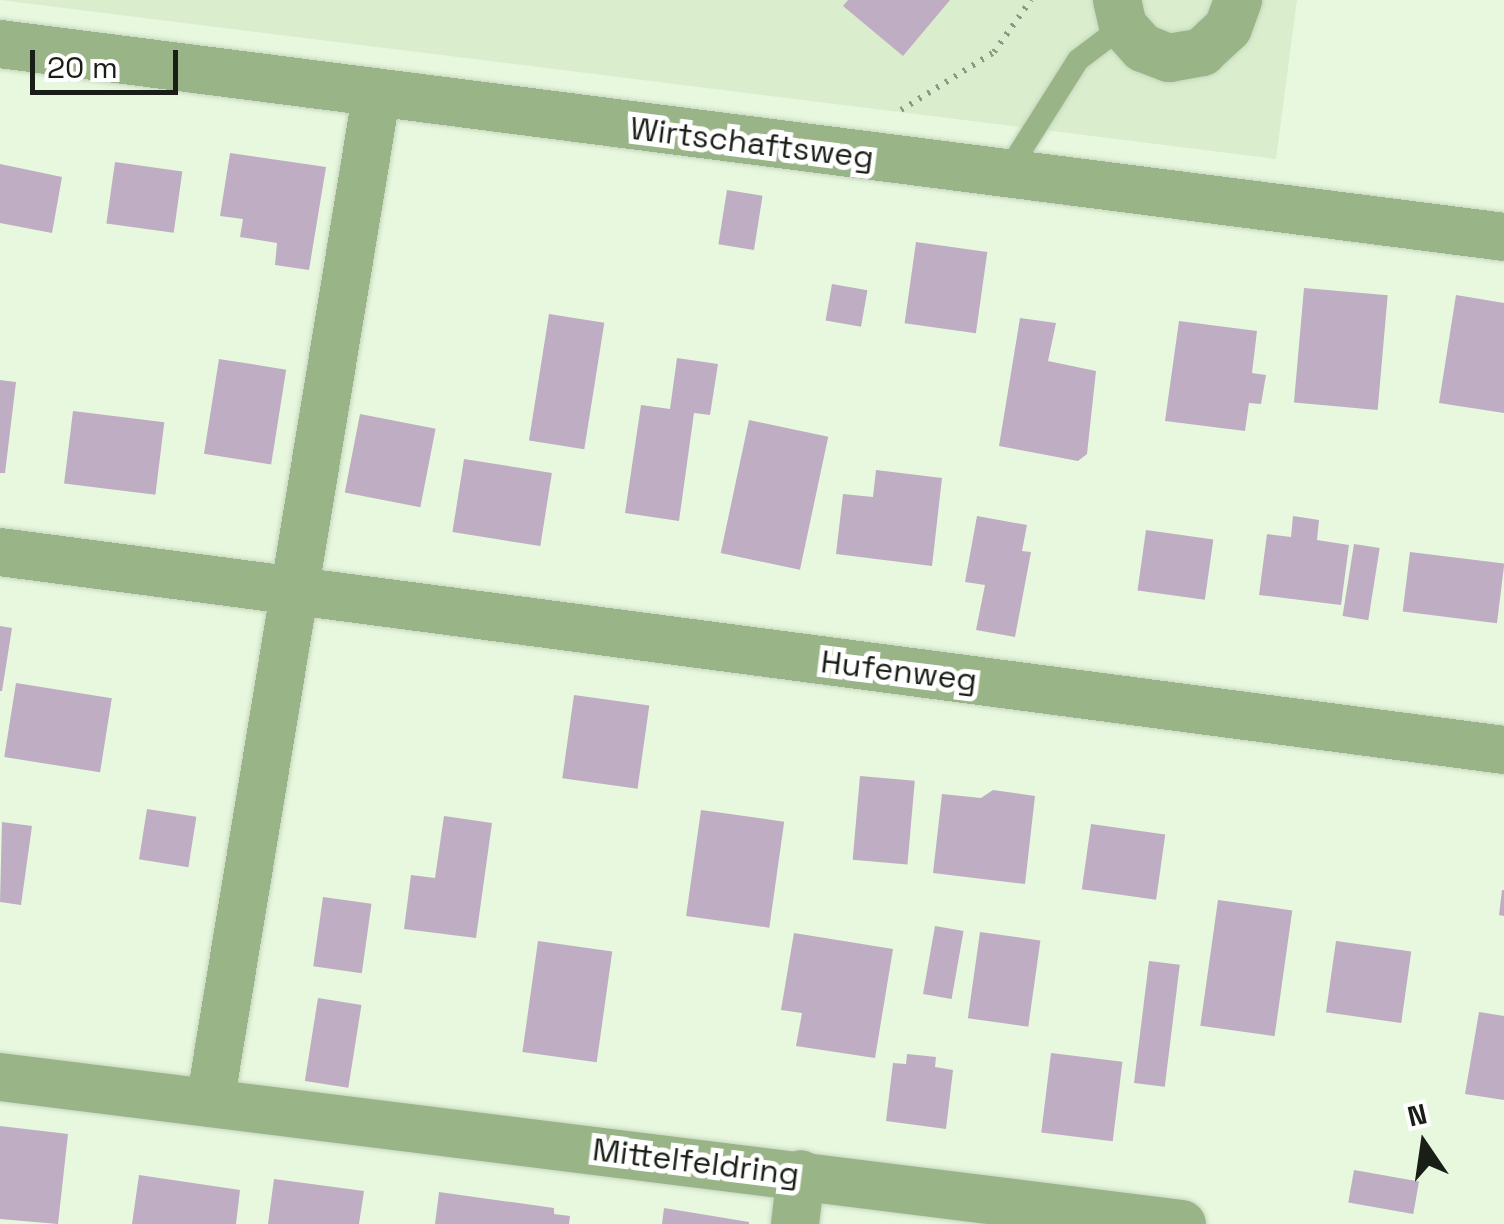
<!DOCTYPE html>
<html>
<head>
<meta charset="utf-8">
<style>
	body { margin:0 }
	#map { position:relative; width:1504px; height:1224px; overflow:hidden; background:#e7f8de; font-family:"Space Grotesk",sans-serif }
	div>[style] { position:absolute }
	.built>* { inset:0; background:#daeecd }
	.building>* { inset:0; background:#bfadc4; transform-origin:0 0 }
	.path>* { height:6px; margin-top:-3px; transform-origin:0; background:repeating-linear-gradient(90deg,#8c9885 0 2.5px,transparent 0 10.5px) }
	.roads { filter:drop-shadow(0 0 2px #c6d5be) drop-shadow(0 0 2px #c6d5be) }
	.service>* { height:22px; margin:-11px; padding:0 11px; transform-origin:11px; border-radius:11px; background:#99b587 }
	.minor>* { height:48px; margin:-24px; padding:0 24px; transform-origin:24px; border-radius:24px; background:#99b587 }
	span { translate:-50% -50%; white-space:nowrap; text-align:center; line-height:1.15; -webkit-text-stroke:10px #fff; paint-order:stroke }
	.street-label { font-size:32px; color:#191f16 }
	.north { position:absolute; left:1374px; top:1094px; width:100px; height:100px; -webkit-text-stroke:8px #fff; paint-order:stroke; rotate:347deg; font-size:28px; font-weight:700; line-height:40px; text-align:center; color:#191f16 }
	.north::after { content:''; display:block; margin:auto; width:35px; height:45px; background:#191f16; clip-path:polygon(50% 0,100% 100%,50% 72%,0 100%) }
	.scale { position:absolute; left:30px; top:50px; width:148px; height:45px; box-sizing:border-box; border:5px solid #191f16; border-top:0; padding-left:12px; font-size:30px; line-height:35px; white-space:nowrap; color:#191f16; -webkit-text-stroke:8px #fff; paint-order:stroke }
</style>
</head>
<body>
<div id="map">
	<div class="built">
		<div style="clip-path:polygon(0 0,1297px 0,1276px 159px)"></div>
	</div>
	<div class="building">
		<div style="clip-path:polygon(848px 0,950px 0,903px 56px,843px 6px)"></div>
		<div style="clip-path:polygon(230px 153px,326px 167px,309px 270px,275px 265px,277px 243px,240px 237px,243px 219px,220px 216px)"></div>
		<div style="left:115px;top:162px;width:68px;height:62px;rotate:8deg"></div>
		<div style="clip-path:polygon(0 164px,62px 177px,52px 233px,0 223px)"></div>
		<div style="left:727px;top:190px;width:36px;height:55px;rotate:9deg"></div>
		<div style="left:916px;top:242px;width:72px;height:82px;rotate:8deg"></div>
		<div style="left:832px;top:284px;width:36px;height:37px;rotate:10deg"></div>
		<div style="left:1304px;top:288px;width:84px;height:115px;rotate:5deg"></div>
		<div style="clip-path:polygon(1456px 295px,1504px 303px,1504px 413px,1439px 403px)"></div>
		<div style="left:549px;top:314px;width:56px;height:128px;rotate:9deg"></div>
		<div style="clip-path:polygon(1020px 318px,1056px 323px,1048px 361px,1096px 371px,1087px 454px,1078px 461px,999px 446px)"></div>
		<div style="clip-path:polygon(1179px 321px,1257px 331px,1252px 373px,1266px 375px,1261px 404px,1249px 403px,1245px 431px,1165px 421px)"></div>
		<div style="clip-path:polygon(677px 358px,718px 364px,710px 415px,694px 413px,679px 521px,625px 513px,641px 405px,670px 409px)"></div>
		<div style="left:219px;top:359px;width:68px;height:96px;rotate:9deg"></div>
		<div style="clip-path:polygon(0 380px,16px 382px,5px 473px,0 473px)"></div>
		<div style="left:73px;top:411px;width:92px;height:73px;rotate:7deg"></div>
		<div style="left:360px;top:414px;width:77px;height:80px;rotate:11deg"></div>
		<div style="left:749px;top:420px;width:81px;height:136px;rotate:12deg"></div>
		<div style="left:464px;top:459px;width:89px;height:74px;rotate:9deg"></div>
		<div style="clip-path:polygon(876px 470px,942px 478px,932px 566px,836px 554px,843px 494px,873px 497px)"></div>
		<div style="clip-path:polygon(977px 516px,1027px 525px,1022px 551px,1031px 552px,1015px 637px,976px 630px,985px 585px,965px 582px)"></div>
		<div style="clip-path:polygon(1293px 516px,1319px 520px,1317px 540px,1349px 545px,1341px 605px,1259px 595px,1267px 534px,1291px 537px)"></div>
		<div style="left:1146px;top:530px;width:68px;height:61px;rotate:8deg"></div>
		<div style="left:1354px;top:544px;width:26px;height:73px;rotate:9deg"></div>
		<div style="left:1410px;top:552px;width:95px;height:60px;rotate:7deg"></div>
		<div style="clip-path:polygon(0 626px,12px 628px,2px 691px,0 691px)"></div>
		<div style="left:16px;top:683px;width:97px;height:75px;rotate:9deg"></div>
		<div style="left:574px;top:695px;width:76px;height:84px;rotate:8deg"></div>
		<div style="left:860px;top:776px;width:55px;height:84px;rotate:5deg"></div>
		<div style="clip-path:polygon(993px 790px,1035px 796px,1025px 884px,933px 873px,942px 794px,981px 798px)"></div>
		<div style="left:147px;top:809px;width:50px;height:51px;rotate:9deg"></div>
		<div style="left:701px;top:810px;width:84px;height:107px;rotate:8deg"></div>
		<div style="clip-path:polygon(444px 816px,492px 823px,476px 938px,404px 929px,411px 875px,435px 878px)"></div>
		<div style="clip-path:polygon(2px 822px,32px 826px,21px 905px,0 902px)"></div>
		<div style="left:1091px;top:824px;width:75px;height:66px;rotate:8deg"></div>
		<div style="clip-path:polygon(1502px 890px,1504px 890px,1504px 916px,1499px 915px)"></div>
		<div style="left:323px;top:897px;width:49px;height:70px;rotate:8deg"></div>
		<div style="left:1218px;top:900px;width:75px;height:127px;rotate:8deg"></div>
		<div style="left:935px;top:926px;width:29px;height:69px;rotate:10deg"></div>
		<div style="left:980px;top:932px;width:61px;height:87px;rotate:8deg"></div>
		<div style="clip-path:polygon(794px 933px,893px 949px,875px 1058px,796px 1046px,802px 1013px,781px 1010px)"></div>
		<div style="left:538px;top:941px;width:75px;height:112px;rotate:8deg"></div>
		<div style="left:1336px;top:941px;width:76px;height:72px;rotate:8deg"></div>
		<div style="left:1149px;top:961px;width:31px;height:123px;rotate:7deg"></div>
		<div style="left:318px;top:998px;width:44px;height:84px;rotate:9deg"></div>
		<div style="clip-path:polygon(1479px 1012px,1504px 1016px,1504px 1100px,1465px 1094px)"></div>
		<div style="left:1051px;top:1053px;width:72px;height:80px;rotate:7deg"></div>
		<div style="clip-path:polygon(907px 1054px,936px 1057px,935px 1067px,953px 1070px,946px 1129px,886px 1121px,893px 1063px,906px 1064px)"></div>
		<div style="clip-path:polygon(0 1126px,68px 1134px,58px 1224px,0 1219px)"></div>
		<div style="left:1354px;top:1170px;width:66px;height:33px;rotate:10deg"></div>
		<div style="clip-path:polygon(139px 1175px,240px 1190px,236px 1224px,132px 1224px)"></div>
		<div style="clip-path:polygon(274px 1179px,364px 1191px,359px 1224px,268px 1224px)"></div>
		<div style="clip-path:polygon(439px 1192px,554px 1208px,554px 1214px,570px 1216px,569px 1224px,435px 1224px)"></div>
		<div style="clip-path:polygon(664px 1208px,749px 1222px,749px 1224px,662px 1224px)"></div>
	</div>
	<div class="path">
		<div style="left:901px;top:110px;width:110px;rotate:-31.9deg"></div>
		<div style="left:994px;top:52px;width:64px;rotate:-54.6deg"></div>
	</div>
	<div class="roads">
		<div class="service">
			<div style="left:1006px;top:174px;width:135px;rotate:-57.7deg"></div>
			<div style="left:1078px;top:60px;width:56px;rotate:-37.1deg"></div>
		</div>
		<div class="minor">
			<div style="left:1117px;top:0;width:27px;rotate:77deg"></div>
			<div style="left:1123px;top:26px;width:30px;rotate:48deg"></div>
			<div style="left:1143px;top:48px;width:28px;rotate:21deg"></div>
			<div style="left:1169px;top:58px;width:34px;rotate:-10deg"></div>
			<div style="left:1202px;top:52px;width:35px;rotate:-43deg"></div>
			<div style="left:1228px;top:28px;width:30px;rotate:-70deg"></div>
			<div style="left:0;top:44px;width:1516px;rotate:7.31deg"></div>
			<div style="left:0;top:552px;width:1517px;rotate:7.5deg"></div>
			<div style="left:0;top:1077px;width:1191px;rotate:7.09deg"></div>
			<div style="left:210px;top:1103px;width:1020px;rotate:-80.63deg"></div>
			<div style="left:795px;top:1224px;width:50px;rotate:-83.2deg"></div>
		</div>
	</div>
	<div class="street-label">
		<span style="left:752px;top:143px;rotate:7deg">Wirtschaftsweg</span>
		<span style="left:899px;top:671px;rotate:7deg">Hufenweg</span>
		<span style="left:696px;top:1162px;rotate:7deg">Mittelfeldring</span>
	</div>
	<div class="north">N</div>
	<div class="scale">20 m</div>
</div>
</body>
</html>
